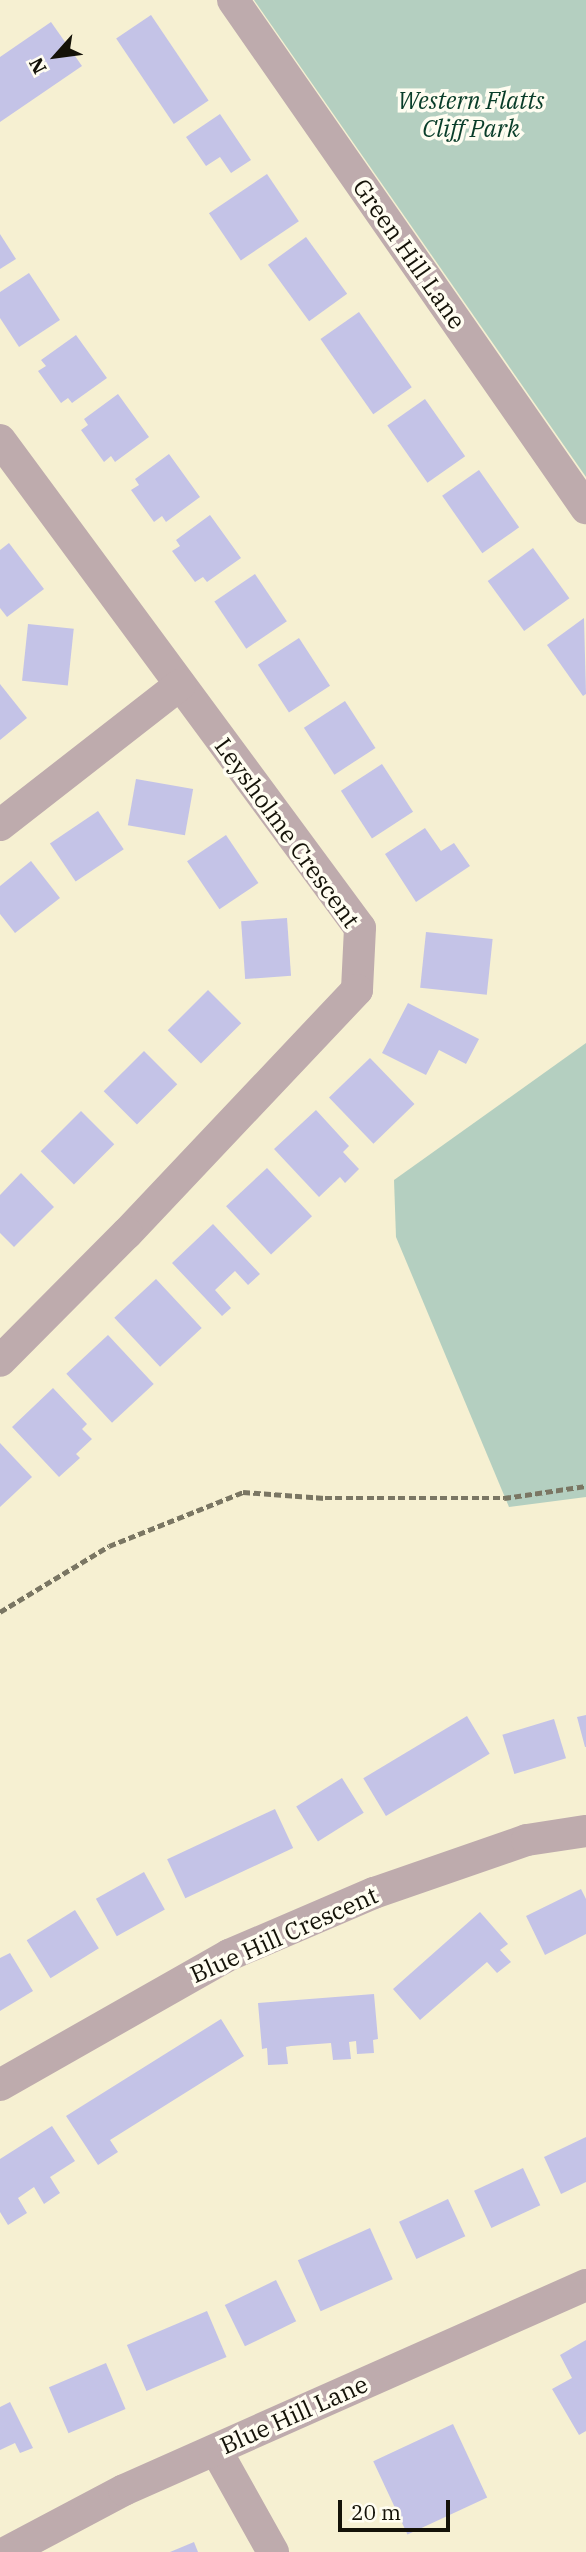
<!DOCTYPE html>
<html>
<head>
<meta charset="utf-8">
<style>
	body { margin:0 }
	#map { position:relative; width:586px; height:2552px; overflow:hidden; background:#f6f0d2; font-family:"IBM Plex Serif",serif }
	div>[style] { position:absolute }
	.green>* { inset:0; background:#b4cfc0 }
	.building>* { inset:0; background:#c4c3e7; transform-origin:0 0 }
	.path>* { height:4.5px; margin-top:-2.25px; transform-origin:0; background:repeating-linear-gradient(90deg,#7a7663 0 7px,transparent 0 10.5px) }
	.street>* { height:32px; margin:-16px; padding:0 16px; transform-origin:16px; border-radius:16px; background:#beabad }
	span { translate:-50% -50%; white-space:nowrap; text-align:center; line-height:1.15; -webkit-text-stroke:7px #fffdf1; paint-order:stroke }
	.park-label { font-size:24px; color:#093d29; font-style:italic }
	.street-label { font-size:24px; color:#141208 }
	.north { position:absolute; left:21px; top:21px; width:70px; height:70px; -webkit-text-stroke:5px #fffdf1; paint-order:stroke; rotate:242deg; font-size:19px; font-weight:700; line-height:28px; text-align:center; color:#141208 }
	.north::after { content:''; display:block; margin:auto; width:24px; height:32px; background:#141208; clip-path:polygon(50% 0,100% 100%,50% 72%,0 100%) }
	.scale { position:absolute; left:338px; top:2500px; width:112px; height:32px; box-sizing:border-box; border:4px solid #141208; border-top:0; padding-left:9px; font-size:21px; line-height:24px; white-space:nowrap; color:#141208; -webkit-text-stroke:5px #fffdf1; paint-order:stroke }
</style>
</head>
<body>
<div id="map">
	<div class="green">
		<div style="clip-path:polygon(254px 0,586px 0,586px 477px)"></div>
		<div style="clip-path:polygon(586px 1043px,586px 1497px,509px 1507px,396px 1237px,394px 1180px)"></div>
	</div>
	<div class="building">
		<div style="left:151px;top:15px;width:103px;height:42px;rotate:56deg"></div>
		<div style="clip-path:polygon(51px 22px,82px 66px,0 122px,0 57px)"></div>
		<div style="clip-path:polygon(220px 114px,251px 160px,231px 173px,220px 157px,206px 166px,186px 137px)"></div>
		<div style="left:267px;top:174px;width:57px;height:70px;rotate:56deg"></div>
		<div style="clip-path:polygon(0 234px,16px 259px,0 269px)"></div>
		<div style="left:306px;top:237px;width:70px;height:47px;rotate:54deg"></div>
		<div style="clip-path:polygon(29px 273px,60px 320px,19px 347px,0 318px,0 292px)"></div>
		<div style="left:359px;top:312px;width:92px;height:47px;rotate:55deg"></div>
		<div style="clip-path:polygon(76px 335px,107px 378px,72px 403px,68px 398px,61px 403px,38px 371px,46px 366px,41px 360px)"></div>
		<div style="clip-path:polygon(118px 394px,149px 437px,115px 462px,111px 456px,104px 462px,81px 430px,88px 425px,84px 419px)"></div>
		<div style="left:425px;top:399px;width:70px;height:46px;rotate:55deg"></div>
		<div style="clip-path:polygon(169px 454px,200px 497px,166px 522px,162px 516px,154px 522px,131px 490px,139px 485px,135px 479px)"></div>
		<div style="left:479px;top:470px;width:70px;height:45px;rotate:55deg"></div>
		<div style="clip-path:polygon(210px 515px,241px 558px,207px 582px,203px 577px,195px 582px,172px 551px,180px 546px,176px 540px)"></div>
		<div style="clip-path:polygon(9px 543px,44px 589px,7px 617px,0 608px,0 550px)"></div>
		<div style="left:533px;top:548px;width:62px;height:56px;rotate:54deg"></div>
		<div style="left:255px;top:574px;width:57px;height:49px;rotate:56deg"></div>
		<div style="clip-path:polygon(584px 618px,586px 694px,583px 696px,547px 645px)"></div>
		<div style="left:28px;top:624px;width:46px;height:57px;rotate:6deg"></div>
		<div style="left:299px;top:638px;width:57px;height:49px;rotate:57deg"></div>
		<div style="clip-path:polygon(0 684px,27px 718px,0 740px)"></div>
		<div style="left:345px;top:701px;width:56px;height:49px;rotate:57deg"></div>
		<div style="left:382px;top:764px;width:57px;height:49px;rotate:57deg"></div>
		<div style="left:136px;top:779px;width:58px;height:47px;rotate:10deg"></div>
		<div style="left:98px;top:811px;width:46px;height:58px;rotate:56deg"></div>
		<div style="clip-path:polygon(425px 828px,441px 851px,454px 843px,470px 866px,416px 902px,385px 854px)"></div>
		<div style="left:226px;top:835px;width:58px;height:47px;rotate:56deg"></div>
		<div style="clip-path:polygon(31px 861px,60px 898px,15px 933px,0 914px,0 886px)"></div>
		<div style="left:287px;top:918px;width:58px;height:46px;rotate:86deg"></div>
		<div style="left:426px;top:932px;width:67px;height:56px;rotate:6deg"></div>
		<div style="left:208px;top:990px;width:47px;height:57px;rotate:45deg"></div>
		<div style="clip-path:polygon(408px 1003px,479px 1039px,466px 1064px,439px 1050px,426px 1075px,382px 1053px)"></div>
		<div style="left:144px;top:1051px;width:47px;height:57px;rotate:45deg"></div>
		<div style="left:370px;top:1058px;width:64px;height:57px;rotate:46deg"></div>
		<div style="clip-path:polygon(316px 1110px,349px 1146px,343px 1152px,359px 1169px,345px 1183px,340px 1177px,319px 1197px,274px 1149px)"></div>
		<div style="left:81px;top:1111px;width:47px;height:57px;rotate:45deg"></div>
		<div style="left:267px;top:1168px;width:66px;height:56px;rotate:47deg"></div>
		<div style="clip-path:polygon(21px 1173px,54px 1207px,14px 1247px,0 1233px,0 1195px)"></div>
		<div style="clip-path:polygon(213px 1224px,260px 1274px,248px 1285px,235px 1271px,215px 1290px,231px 1308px,222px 1316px,172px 1263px)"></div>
		<div style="left:156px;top:1279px;width:67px;height:57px;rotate:47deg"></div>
		<div style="left:108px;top:1335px;width:67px;height:57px;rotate:47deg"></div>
		<div style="clip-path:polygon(53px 1388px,87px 1424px,82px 1429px,92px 1439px,76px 1454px,80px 1458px,59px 1477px,12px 1427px)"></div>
		<div style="clip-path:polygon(0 1443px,32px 1477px,0 1507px)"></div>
		<div style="clip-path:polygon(586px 1715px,586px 1747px,585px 1747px,577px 1717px)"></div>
		<div style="left:467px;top:1716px;width:44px;height:121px;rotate:59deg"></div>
		<div style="left:554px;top:1719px;width:41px;height:54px;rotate:73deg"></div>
		<div style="left:342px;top:1778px;width:41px;height:54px;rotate:58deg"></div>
		<div style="left:275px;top:1809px;width:43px;height:119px;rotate:65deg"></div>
		<div style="left:144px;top:1872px;width:43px;height:55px;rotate:61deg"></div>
		<div style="clip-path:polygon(581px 1889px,586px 1899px,586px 1934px,545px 1955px,526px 1916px)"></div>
		<div style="left:75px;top:1910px;width:45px;height:57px;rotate:58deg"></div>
		<div style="clip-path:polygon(480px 1912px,508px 1944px,500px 1950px,511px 1962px,497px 1973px,487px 1962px,420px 2020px,393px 1989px)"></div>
		<div style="clip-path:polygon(10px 1953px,33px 1991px,0 2011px,0 1958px)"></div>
		<div style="clip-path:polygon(374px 1994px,378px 2039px,373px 2040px,374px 2053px,357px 2054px,356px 2041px,349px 2042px,351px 2059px,333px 2060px,331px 2043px,291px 2046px,286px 2047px,288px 2064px,268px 2065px,267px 2048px,262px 2049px,258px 2003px)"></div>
		<div style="clip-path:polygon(221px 2019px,244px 2056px,110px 2140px,118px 2152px,98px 2165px,66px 2116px)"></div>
		<div style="clip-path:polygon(52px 2126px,75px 2161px,50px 2177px,60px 2193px,44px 2204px,34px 2187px,18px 2198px,27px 2213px,8px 2225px,0 2212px,0 2159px)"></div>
		<div style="clip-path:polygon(586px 2137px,586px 2182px,561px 2194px,544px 2157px)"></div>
		<div style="left:523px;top:2168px;width:41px;height:54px;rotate:65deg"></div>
		<div style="left:448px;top:2199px;width:41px;height:54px;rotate:65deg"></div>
		<div style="left:370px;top:2228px;width:56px;height:79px;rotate:66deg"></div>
		<div style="left:276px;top:2280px;width:46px;height:57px;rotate:64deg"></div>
		<div style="left:207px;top:2311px;width:50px;height:87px;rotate:67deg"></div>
		<div style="clip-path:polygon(586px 2340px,586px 2431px,579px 2435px,552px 2389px,572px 2378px,560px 2355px)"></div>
		<div style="left:106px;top:2363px;width:50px;height:62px;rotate:67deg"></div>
		<div style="clip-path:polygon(10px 2402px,33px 2448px,20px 2453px,15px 2443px,0 2450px,0 2407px)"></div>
		<div style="left:453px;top:2424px;width:81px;height:88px;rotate:65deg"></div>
		<div style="clip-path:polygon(194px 2542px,198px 2552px,170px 2552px)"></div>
	</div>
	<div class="path">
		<div style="left:0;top:1612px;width:127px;rotate:-31.2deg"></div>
		<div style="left:109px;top:1546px;width:144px;rotate:-21.9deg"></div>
		<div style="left:243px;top:1492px;width:82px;rotate:4.2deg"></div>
		<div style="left:325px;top:1498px;width:179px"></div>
		<div style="left:504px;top:1498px;width:83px;rotate:-8.3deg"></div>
	</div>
	<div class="street">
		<div style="left:233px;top:0;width:619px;rotate:55.21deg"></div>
		<div style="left:0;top:440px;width:606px;rotate:53.58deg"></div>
		<div style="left:360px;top:928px;width:62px;rotate:92.8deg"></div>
		<div style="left:357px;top:990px;width:335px;rotate:133.4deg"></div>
		<div style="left:127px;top:1233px;width:180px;rotate:134.8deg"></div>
		<div style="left:0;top:825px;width:228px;rotate:-37.9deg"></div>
		<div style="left:0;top:2085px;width:263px;rotate:-29.6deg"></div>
		<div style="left:229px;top:1955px;width:158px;rotate:-23.2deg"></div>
		<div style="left:374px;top:1893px;width:162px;rotate:-19.1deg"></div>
		<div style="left:527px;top:1840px;width:60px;rotate:-8.7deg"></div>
		<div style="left:216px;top:2450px;width:117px;rotate:60.8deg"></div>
		<div style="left:7px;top:2552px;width:132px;rotate:-27.9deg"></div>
		<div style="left:124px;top:2490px;width:505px;rotate:-23.93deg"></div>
	</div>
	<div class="park-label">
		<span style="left:471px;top:115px">Western Flatts<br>Cliff Park</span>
	</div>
	<div class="street-label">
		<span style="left:409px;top:254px;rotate:55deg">Green Hill Lane</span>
		<span style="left:287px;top:833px;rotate:54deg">Leysholme Crescent</span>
		<span style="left:284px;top:1935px;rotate:-24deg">Blue Hill Crescent</span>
		<span style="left:294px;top:2415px;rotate:-24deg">Blue Hill Lane</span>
	</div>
	<div class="north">N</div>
	<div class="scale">20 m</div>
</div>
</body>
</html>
